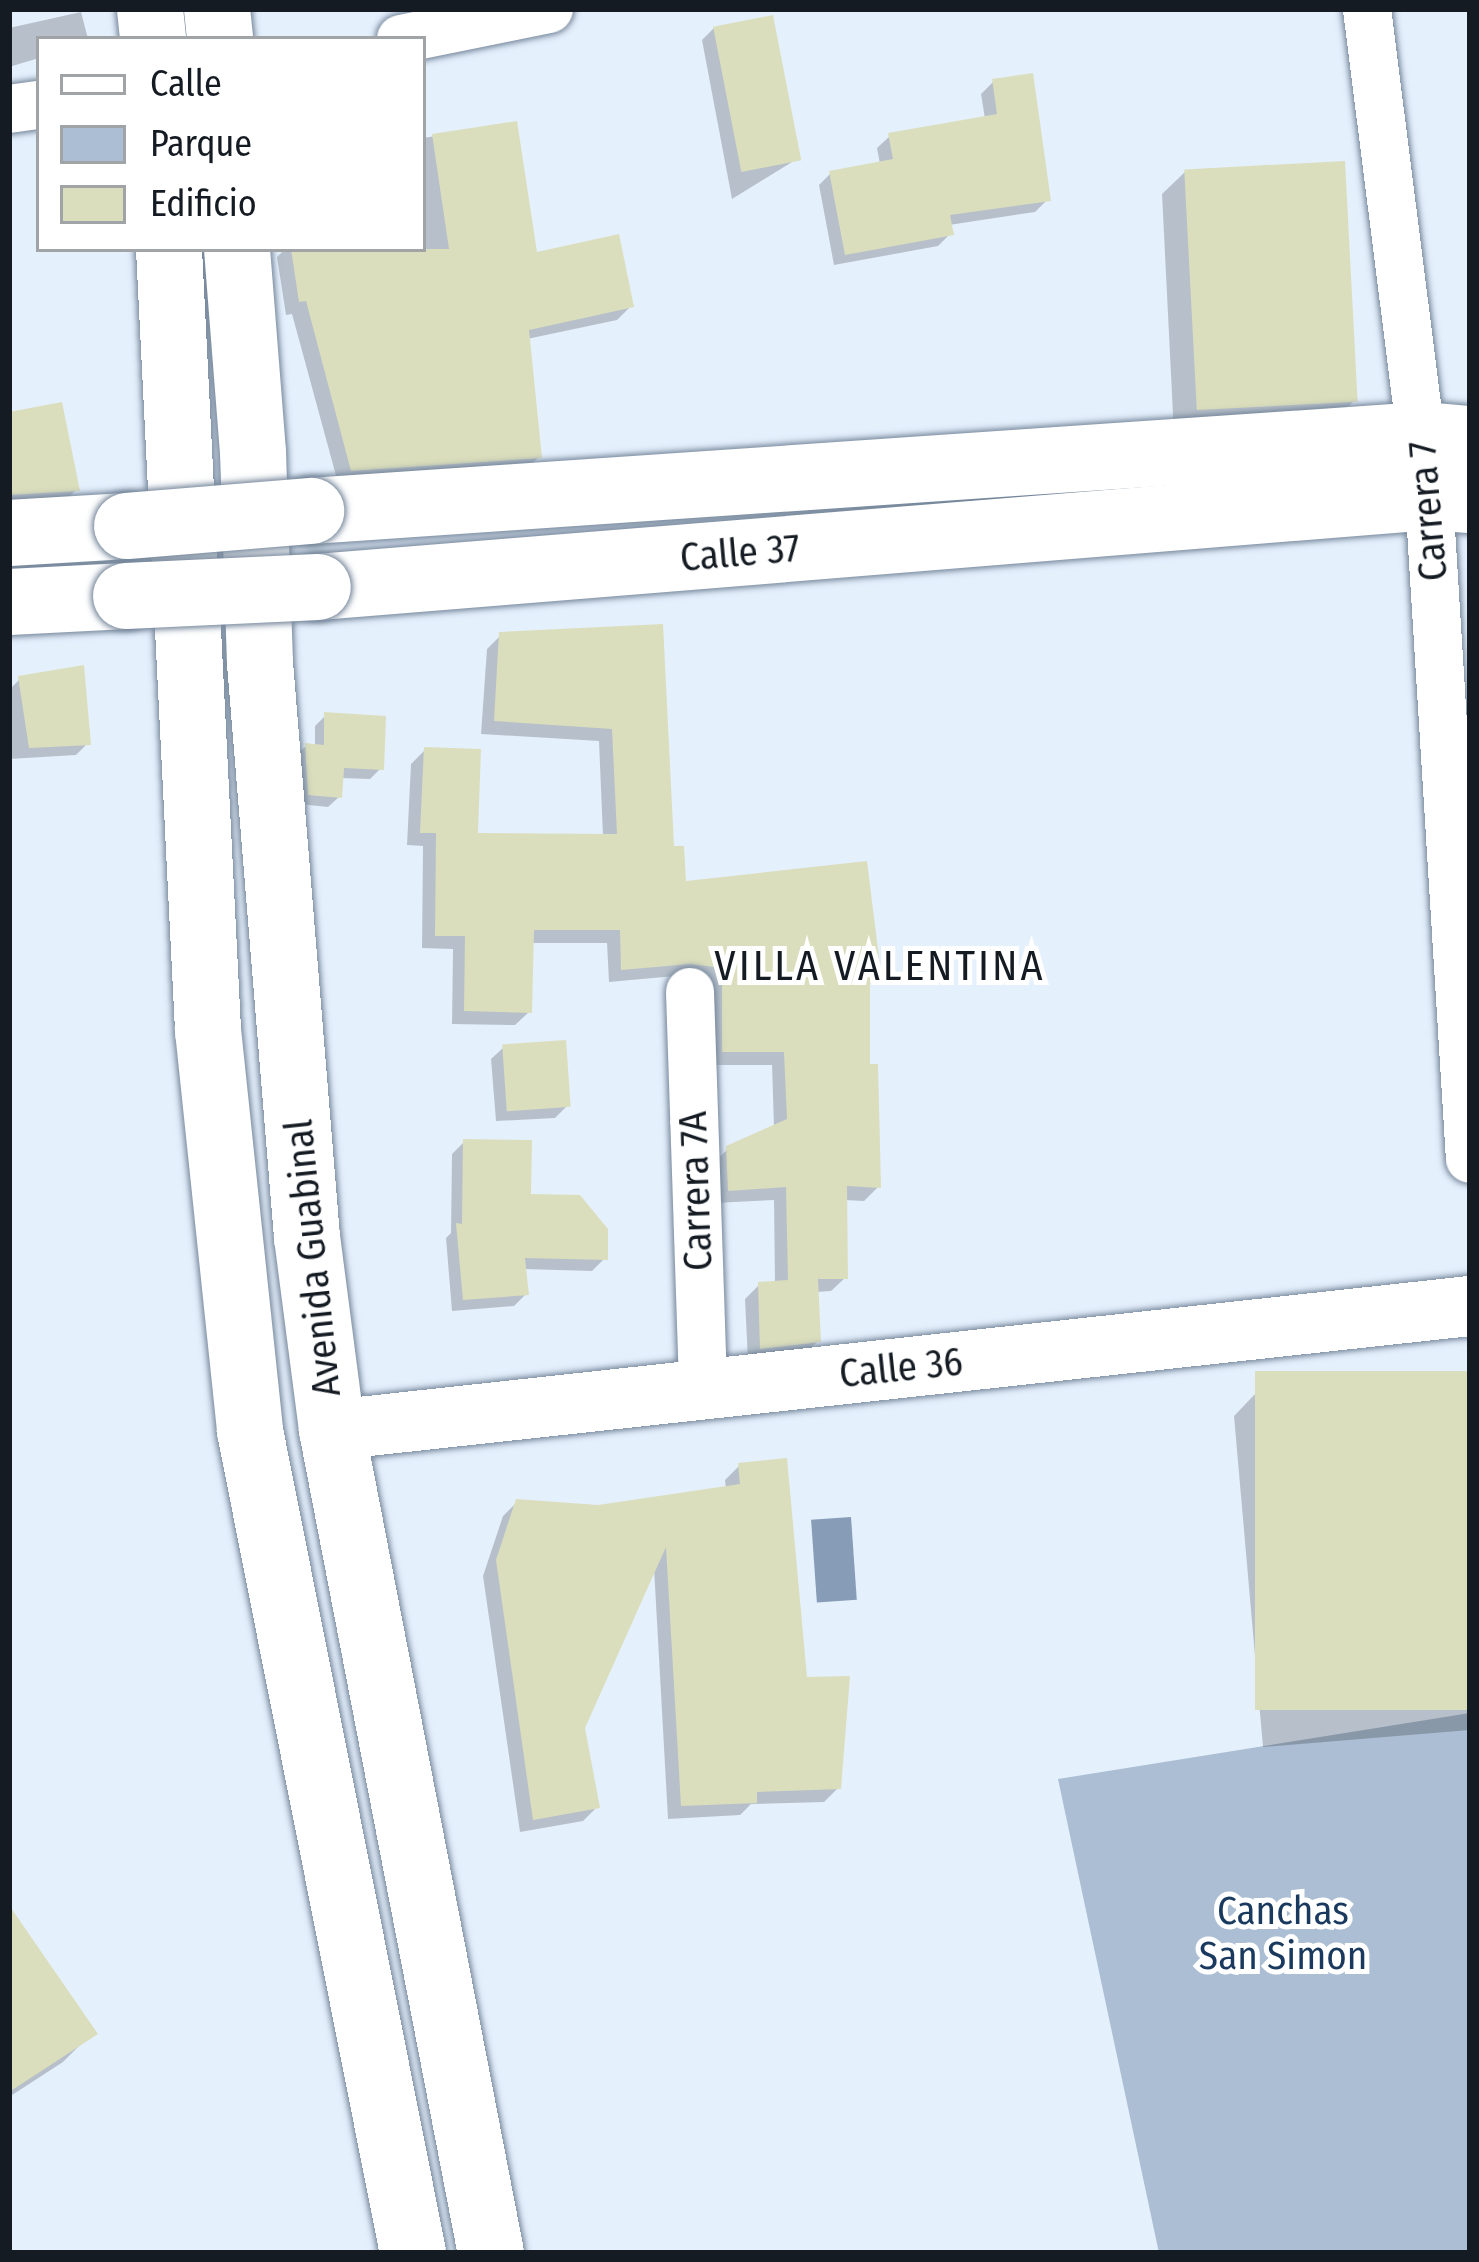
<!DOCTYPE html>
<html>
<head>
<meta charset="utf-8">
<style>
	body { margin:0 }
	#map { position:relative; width:1479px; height:2262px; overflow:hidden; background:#e5f0fd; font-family:"Fira Sans Condensed",sans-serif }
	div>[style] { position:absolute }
	.green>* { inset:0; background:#acbed4 }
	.water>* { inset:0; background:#879cb6; transform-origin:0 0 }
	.shadow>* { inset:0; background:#0003 }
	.building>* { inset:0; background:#dbdebc; transform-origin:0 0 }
	.roads { filter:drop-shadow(0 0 3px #76879b) drop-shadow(0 0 3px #76879b) }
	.minor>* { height:48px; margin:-24px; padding:0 24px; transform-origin:24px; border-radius:24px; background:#fff }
	.tertiary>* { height:60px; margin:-30px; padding:0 30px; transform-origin:30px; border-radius:30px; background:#fff }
	.secondary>* { height:66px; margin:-33px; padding:0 33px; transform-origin:33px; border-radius:33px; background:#fff }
	.bridges { filter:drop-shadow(0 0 3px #76879b) drop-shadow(0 0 3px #76879b) }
	.secondary-bridge>* { height:66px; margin:-33px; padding:0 33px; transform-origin:33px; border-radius:33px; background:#fff }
	span { translate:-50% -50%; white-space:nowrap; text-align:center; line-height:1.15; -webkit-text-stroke:10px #fff; paint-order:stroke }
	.street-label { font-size:39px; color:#151b23 }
	.park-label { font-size:39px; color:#19395e }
	.neighbourhood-label { font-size:42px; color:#151b23; letter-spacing:3px }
	.frame { position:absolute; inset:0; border:12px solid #151b23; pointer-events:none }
	.legend { position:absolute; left:36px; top:36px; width:390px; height:216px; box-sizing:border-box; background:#fff; border:3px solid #a1a4a7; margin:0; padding:15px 21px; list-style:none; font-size:36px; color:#151b23 }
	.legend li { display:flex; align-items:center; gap:24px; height:60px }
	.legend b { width:60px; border:3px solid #a1a4a7 }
</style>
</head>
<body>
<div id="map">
	<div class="green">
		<div style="clip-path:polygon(1470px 1713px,1470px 2253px,1159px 2253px,1058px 1779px)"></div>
	</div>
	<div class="water">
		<div style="left:851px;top:1517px;width:83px;height:40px;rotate:86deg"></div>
	</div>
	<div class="shadow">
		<div style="clip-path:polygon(81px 12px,88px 39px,39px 39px,39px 58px,9px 67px,9px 28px)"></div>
		<div style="clip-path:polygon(714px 28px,797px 159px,732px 199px,702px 40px)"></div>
		<div style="clip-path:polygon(993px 82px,1047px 200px,1035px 212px,949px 225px,950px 234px,938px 246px,834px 265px,819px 185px,831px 173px,880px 164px,877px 148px,890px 136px,985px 119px,981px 94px)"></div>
		<div style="clip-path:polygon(515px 124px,535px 256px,631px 306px,617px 320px,527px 339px,539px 457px,525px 470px,338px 483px,292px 314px,286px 315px,277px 257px,285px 249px,423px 249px,423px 138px)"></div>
		<div style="clip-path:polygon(1186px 171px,1354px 401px,1330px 424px,1174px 435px,1162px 194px)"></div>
		<div style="clip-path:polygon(9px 415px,76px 490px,64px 502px,9px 506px)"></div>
		<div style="clip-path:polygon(660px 627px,671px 849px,683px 884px,876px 965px,867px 974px,867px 1067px,878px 1187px,864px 1201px,844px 1200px,845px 1278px,831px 1291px,816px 1292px,818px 1341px,804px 1355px,748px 1361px,745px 1299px,759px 1285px,775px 1284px,774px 1200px,715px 1203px,713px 1163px,728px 1149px,774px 1128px,772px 1065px,710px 1065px,675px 976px,609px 982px,607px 943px,531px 943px,529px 1012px,515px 1025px,452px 1024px,453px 949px,422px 948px,423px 846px,407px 845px,411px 764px,425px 750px,475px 836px,603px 837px,599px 741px,481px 734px,487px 649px,501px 635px)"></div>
		<div style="clip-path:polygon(20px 679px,88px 743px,76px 755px,9px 759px,9px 690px)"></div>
		<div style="clip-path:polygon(325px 716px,381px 768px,370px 779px,340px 778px,339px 797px,328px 807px,299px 804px,295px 756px,306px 746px,315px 747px,315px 726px)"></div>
		<div style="clip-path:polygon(504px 1047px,567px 1106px,555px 1118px,496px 1121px,491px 1059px)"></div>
		<div style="clip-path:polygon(464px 1142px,528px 1197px,605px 1258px,592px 1271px,523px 1269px,526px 1294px,514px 1306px,452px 1311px,446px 1238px,451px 1233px,452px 1154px)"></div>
		<div style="clip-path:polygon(1470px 1374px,1470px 1730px,1263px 1747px,1234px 1416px,1257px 1392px)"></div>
		<div style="clip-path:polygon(739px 1466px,838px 1788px,824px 1802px,751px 1804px,740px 1815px,668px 1819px,654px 1568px,582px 1728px,597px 1807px,583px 1821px,520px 1832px,483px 1576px,503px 1516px,517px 1502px,598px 1508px,726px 1489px,725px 1480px)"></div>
		<div style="clip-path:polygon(9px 1910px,87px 2038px,63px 2062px,9px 2097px)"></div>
	</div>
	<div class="building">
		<div style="left:773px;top:15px;width:148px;height:61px;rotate:79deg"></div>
		<div style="clip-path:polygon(1033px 73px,1051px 201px,950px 215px,954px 235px,845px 255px,829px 171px,893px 159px,888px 133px,997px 114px,992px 79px)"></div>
		<div style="clip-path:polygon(517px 121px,537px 252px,619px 234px,634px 307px,529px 330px,542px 458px,351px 471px,306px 301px,299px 302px,291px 249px,449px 249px,432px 134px)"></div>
		<div style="left:1345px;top:161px;width:241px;height:161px;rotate:87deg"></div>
		<div style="clip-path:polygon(62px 402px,80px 491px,9px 495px,9px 412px)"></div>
		<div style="clip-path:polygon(663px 624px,674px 846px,684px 846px,686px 881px,867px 861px,880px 966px,870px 967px,870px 1064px,878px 1064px,881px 1188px,847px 1186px,848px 1279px,818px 1279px,821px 1342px,760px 1349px,758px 1282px,788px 1280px,786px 1187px,728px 1191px,726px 1146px,787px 1119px,784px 1052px,722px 1052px,722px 968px,690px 964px,621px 970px,620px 930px,534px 930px,532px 1013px,464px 1011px,465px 936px,435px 936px,436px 833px,420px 833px,424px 747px,481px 749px,478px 833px,617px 834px,612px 729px,494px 721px,499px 632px)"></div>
		<div style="clip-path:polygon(84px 665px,91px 745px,29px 748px,18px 676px)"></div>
		<div style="clip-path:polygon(324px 712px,386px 716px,384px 770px,344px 768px,342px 798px,308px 795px,305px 743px,324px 745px)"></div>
		<div style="left:566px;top:1040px;width:67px;height:64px;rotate:86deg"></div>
		<div style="clip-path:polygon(463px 1139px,532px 1140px,531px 1194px,580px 1195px,608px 1229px,608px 1260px,525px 1258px,529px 1295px,463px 1300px,456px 1223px,462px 1224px)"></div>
		<div style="left:1470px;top:1371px;width:339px;height:215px;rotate:90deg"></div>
		<div style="clip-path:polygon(787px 1458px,807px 1677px,850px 1676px,841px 1789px,757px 1792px,757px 1803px,681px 1806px,666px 1547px,585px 1728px,600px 1808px,533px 1820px,496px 1560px,516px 1499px,598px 1505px,740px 1484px,738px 1463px)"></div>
		<div style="clip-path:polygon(9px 1905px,98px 2034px,9px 2092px)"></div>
	</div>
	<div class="roads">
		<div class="minor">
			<div style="left:1367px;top:9px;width:492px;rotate:82.8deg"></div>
			<div style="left:1429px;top:497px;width:663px;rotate:86.46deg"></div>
			<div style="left:401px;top:39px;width:151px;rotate:-11.5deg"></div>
			<div style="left:9px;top:109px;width:30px;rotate:-8deg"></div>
			<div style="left:690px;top:992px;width:397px;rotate:88.1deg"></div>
		</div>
		<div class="tertiary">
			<div style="left:332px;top:1430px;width:1145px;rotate:-6.22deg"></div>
		</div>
		<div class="secondary">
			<div style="left:150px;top:9px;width:30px;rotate:84deg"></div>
			<div style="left:217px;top:9px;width:30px;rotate:84deg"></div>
			<div style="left:169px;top:249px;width:782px;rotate:87.14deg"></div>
			<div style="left:208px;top:1030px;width:403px;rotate:84deg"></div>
			<div style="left:250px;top:1431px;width:838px;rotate:78.78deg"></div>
			<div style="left:237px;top:249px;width:204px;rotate:85.5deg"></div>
			<div style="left:253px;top:452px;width:211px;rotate:88.1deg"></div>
			<div style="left:260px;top:663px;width:576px;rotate:85.32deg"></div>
			<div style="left:307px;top:1237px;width:195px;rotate:82.6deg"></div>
			<div style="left:332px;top:1430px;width:838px;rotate:79.07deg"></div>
			<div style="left:311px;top:511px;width:1114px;rotate:-3.91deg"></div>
			<div style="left:1422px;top:435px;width:48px;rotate:4.8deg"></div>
			<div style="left:9px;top:533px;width:118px;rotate:-3.4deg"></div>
			<div style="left:318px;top:587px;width:1115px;rotate:-4.63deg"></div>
			<div style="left:1429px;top:497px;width:41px;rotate:4.2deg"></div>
			<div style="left:9px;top:602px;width:117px;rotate:-2.9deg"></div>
		</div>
	</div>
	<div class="bridges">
		<div class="secondary-bridge">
			<div style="left:127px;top:526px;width:185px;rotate:-4.7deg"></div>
			<div style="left:126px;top:596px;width:192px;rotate:-2.7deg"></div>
		</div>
	</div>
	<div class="street-label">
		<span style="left:1428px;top:511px;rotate:-95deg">Carrera 7</span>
		<span style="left:740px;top:553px;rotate:-5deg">Calle 37</span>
		<span style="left:696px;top:1191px;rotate:-92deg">Carrera 7A</span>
		<span style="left:313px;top:1258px;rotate:-96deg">Avenida Guabinal</span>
		<span style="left:901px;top:1368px;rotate:-6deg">Calle 36</span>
	</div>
	<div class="park-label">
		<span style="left:1283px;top:1934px">Canchas<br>San Simon</span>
	</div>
	<div class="neighbourhood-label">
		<span style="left:880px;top:966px">VILLA VALENTINA</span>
	</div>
	<div class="frame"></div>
	<ul class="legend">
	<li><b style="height:15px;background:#fff"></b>Calle</li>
	<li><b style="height:33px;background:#acbed4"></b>Parque</li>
	<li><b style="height:33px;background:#dbdebc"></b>Edificio</li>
	</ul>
</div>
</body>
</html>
